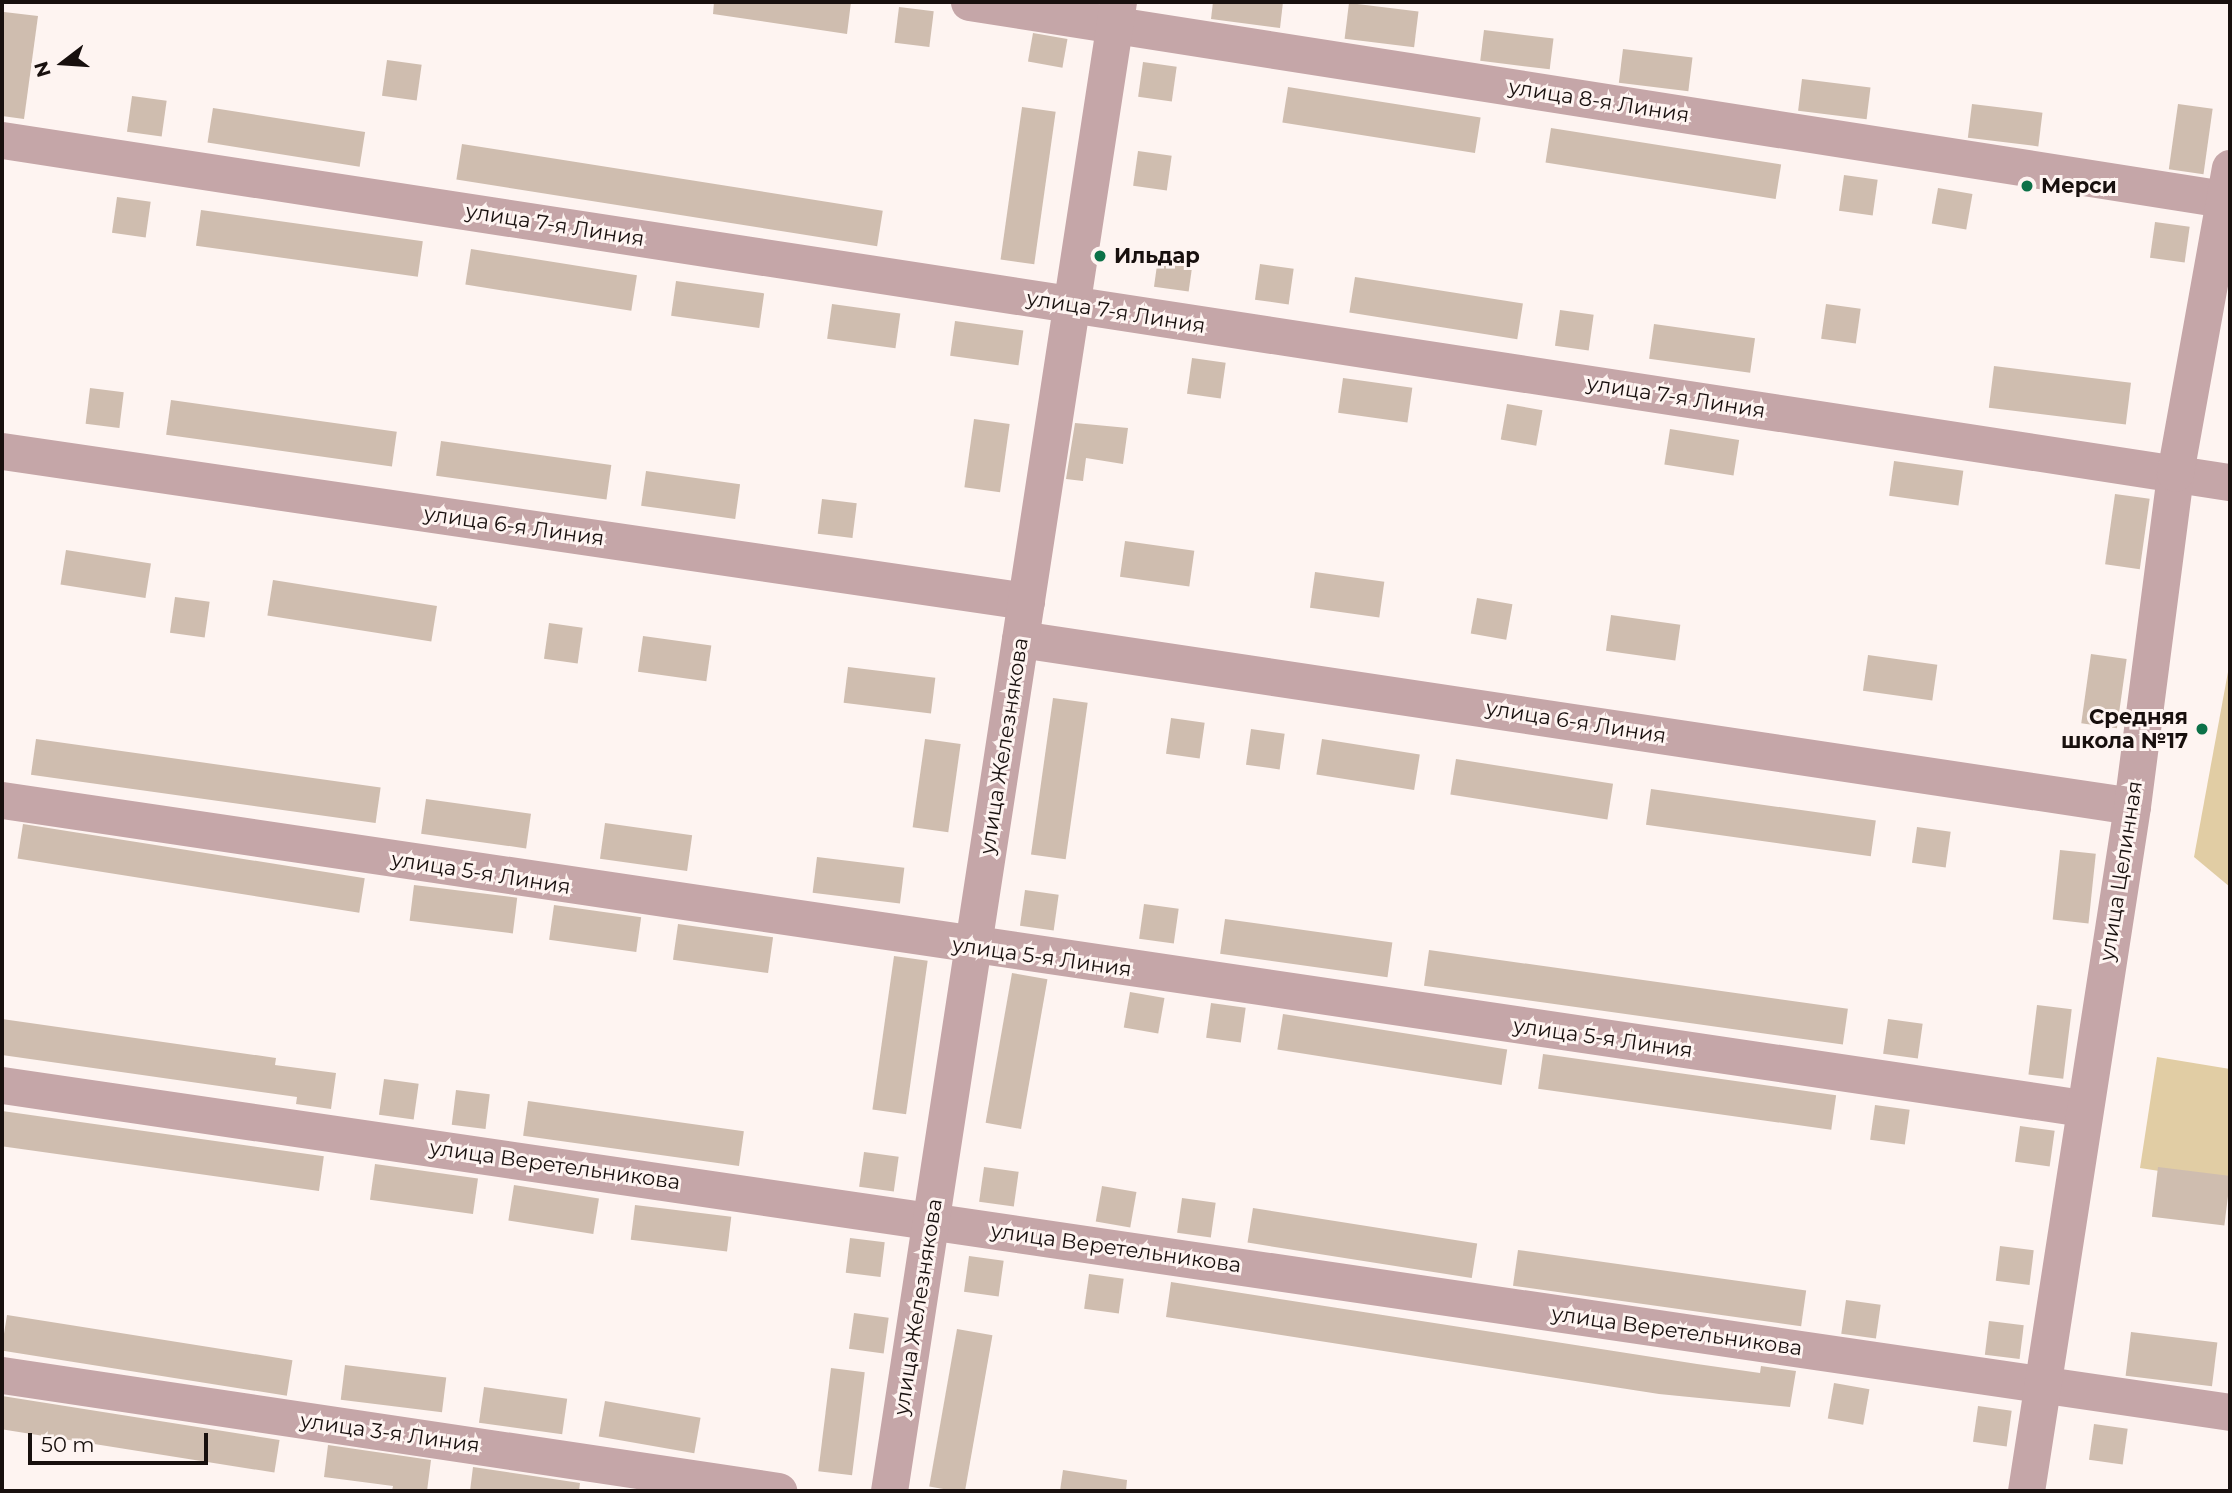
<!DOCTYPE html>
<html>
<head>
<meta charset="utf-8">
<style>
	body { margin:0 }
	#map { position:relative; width:2232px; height:1493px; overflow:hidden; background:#fef4f1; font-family:Montserrat,sans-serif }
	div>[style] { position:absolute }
	.green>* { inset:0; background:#e1cda4 }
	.building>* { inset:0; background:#cfbdaf; transform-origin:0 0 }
	.minor>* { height:37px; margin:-18.5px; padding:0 18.5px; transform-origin:18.5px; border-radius:18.5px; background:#c5a6a8 }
	.dots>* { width:19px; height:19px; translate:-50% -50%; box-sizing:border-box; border:4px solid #fef4f1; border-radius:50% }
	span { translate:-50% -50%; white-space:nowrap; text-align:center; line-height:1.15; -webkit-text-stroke:6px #fef4f1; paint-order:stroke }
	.street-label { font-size:21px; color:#18100e }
	.poi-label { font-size:21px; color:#18100e; font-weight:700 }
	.left { translate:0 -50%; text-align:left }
	.right { translate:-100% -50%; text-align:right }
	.frame { position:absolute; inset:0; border:4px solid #18100e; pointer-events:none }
	.north { position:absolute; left:28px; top:28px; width:70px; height:70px; -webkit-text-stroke:5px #fef4f1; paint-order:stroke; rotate:253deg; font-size:19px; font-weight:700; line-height:28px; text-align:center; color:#18100e }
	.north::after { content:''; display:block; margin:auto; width:24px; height:32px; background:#18100e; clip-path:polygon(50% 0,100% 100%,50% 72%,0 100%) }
	.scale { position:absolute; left:28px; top:1433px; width:180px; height:32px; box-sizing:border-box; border:4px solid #18100e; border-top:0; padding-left:9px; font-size:21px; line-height:24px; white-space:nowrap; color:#18100e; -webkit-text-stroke:5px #fef4f1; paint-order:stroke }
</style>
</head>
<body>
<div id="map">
	<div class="green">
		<div style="clip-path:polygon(2230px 661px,2230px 887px,2194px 857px)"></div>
		<div style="clip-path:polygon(2157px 1057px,2230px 1069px,2230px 1182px,2140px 1168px)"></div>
	</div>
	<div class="building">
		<div style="clip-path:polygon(714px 2px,851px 2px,847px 34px,713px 14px)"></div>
		<div style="clip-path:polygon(1213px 2px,1283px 2px,1280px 28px,1211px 19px)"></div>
		<div style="left:1349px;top:3px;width:70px;height:36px;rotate:7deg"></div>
		<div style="left:899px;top:7px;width:35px;height:36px;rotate:7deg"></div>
		<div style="clip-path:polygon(4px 12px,38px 16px,24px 119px,2px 116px)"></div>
		<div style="left:1484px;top:30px;width:70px;height:31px;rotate:7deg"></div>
		<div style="left:1033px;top:33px;width:35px;height:29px;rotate:10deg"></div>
		<div style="left:1623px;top:49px;width:70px;height:34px;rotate:7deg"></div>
		<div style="left:387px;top:60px;width:35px;height:36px;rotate:8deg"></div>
		<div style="left:1143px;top:62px;width:34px;height:35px;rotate:8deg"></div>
		<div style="left:1802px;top:79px;width:69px;height:32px;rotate:7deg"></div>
		<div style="left:1288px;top:87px;width:195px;height:36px;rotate:9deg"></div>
		<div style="left:132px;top:96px;width:35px;height:36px;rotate:8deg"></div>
		<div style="left:1972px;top:104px;width:71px;height:34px;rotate:7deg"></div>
		<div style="left:2178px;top:104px;width:35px;height:66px;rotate:8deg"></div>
		<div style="left:1022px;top:107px;width:34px;height:154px;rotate:8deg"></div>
		<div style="left:213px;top:108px;width:154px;height:35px;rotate:9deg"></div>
		<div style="left:1551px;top:128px;width:233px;height:35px;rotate:9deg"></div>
		<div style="left:462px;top:144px;width:426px;height:36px;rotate:9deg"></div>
		<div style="left:1138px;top:151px;width:34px;height:35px;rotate:8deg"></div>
		<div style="left:1844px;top:175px;width:34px;height:36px;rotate:8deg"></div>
		<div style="left:1938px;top:188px;width:35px;height:36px;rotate:10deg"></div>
		<div style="left:117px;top:197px;width:34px;height:36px;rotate:8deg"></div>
		<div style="left:201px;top:210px;width:224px;height:36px;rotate:8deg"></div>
		<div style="left:2155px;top:222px;width:35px;height:36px;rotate:8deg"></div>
		<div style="left:471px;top:249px;width:168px;height:36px;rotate:9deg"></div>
		<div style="left:1159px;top:251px;width:35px;height:36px;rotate:8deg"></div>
		<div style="left:1260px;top:264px;width:34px;height:36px;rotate:8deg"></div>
		<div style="left:1355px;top:277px;width:170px;height:36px;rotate:9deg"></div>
		<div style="left:676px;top:281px;width:89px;height:35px;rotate:8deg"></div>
		<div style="left:832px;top:304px;width:69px;height:35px;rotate:8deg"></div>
		<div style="left:1826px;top:304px;width:35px;height:35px;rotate:8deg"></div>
		<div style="left:1560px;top:310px;width:34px;height:36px;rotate:8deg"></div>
		<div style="left:955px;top:321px;width:69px;height:35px;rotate:8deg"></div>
		<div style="left:1654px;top:324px;width:102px;height:35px;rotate:8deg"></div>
		<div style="left:1192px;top:358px;width:34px;height:36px;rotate:8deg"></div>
		<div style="left:1994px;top:366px;width:138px;height:42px;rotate:7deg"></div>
		<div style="left:1343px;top:378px;width:70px;height:35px;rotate:8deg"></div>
		<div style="left:90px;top:388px;width:34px;height:36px;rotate:7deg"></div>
		<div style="left:171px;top:400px;width:228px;height:35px;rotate:8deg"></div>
		<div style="left:1507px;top:404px;width:36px;height:36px;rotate:10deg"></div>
		<div style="left:974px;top:419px;width:36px;height:69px;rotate:8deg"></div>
		<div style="clip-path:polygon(1075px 423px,1128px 428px,1123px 464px,1086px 458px,1083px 481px,1066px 479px)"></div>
		<div style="left:1670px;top:429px;width:70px;height:36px;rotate:9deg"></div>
		<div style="left:441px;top:441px;width:172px;height:35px;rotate:8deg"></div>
		<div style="left:1894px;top:461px;width:70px;height:35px;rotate:8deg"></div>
		<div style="left:646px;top:471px;width:95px;height:35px;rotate:8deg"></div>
		<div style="left:2115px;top:494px;width:35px;height:71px;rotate:8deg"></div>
		<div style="left:822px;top:499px;width:35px;height:35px;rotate:7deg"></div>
		<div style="left:1125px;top:541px;width:70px;height:36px;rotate:8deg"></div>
		<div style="left:66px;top:550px;width:86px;height:35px;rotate:9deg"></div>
		<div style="left:1315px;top:572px;width:70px;height:36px;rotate:8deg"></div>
		<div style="left:273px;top:580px;width:166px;height:36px;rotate:9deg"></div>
		<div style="left:175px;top:597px;width:35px;height:36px;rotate:8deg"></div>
		<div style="left:1477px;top:598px;width:36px;height:36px;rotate:10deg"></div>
		<div style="left:1611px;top:615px;width:70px;height:36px;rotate:8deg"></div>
		<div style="left:549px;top:623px;width:34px;height:36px;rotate:8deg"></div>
		<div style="left:643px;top:636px;width:69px;height:36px;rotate:8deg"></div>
		<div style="left:2091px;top:654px;width:36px;height:70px;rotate:8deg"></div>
		<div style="left:1868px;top:655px;width:70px;height:36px;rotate:8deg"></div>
		<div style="left:848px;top:667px;width:88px;height:36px;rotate:7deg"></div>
		<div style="left:1053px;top:698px;width:35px;height:158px;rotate:8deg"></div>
		<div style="left:1171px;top:718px;width:34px;height:36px;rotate:8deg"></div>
		<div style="left:1251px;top:729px;width:34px;height:36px;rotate:8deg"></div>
		<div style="left:36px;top:739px;width:348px;height:36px;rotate:8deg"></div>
		<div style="left:925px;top:739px;width:36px;height:89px;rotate:8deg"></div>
		<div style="left:1322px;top:739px;width:99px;height:36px;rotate:9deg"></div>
		<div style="left:1456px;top:759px;width:159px;height:36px;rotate:9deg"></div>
		<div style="left:1651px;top:789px;width:227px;height:36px;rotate:8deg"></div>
		<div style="left:426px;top:799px;width:106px;height:35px;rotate:8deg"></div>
		<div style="left:605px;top:823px;width:88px;height:36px;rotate:8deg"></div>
		<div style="left:23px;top:824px;width:346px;height:35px;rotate:9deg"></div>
		<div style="left:1917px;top:827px;width:34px;height:36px;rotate:8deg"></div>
		<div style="left:2060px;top:850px;width:36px;height:70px;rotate:6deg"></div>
		<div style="left:817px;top:857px;width:88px;height:36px;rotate:7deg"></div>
		<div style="left:414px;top:885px;width:104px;height:36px;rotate:7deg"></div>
		<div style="left:1025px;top:890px;width:34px;height:36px;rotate:8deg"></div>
		<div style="left:1144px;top:904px;width:35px;height:35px;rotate:8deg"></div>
		<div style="left:554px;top:905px;width:88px;height:35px;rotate:8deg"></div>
		<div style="left:1225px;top:919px;width:169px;height:35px;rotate:8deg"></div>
		<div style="left:678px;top:924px;width:96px;height:36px;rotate:8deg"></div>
		<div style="left:1429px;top:950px;width:423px;height:36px;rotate:8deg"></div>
		<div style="left:894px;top:956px;width:34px;height:155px;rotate:8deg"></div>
		<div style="left:1012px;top:973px;width:36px;height:152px;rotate:10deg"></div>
		<div style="left:1130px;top:992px;width:35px;height:36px;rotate:10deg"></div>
		<div style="left:1211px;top:1003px;width:35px;height:35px;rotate:8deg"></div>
		<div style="left:2037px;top:1005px;width:35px;height:70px;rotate:7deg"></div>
		<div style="left:1283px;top:1014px;width:227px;height:36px;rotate:9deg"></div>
		<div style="clip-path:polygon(2px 1019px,276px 1058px,275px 1065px,336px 1073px,331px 1109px,296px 1104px,297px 1097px,2px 1055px)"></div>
		<div style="left:1888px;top:1019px;width:35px;height:35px;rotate:8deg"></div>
		<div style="left:1543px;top:1054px;width:296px;height:35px;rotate:8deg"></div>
		<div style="left:384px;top:1079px;width:35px;height:36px;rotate:8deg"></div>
		<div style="left:456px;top:1090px;width:34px;height:35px;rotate:7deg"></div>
		<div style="left:528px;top:1101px;width:218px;height:35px;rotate:8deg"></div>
		<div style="left:1875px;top:1105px;width:35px;height:35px;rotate:8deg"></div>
		<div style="left:2px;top:1111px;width:325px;height:35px;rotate:8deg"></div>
		<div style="left:2020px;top:1126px;width:35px;height:36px;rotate:8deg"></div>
		<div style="left:864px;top:1152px;width:35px;height:35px;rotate:8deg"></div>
		<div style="left:375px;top:1164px;width:104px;height:36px;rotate:8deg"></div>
		<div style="left:984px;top:1167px;width:35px;height:35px;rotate:8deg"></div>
		<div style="left:2158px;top:1167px;width:73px;height:50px;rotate:7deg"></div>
		<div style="left:514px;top:1185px;width:86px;height:36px;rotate:9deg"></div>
		<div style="left:1102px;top:1186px;width:35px;height:36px;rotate:10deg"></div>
		<div style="left:1182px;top:1198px;width:34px;height:35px;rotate:8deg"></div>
		<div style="left:635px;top:1205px;width:97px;height:35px;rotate:7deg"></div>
		<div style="left:1253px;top:1208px;width:227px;height:35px;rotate:9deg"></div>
		<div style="left:850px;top:1238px;width:35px;height:35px;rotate:7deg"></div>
		<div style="left:2000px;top:1246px;width:34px;height:35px;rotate:7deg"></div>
		<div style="left:1518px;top:1250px;width:291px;height:36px;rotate:8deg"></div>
		<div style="left:969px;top:1256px;width:35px;height:36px;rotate:8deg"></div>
		<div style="left:1089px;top:1274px;width:35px;height:35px;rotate:8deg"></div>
		<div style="clip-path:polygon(1171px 1282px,1697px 1364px,1760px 1373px,1761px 1366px,1796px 1371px,1790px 1407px,1659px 1394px,1166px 1317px)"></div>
		<div style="left:1846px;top:1300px;width:35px;height:34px;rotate:8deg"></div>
		<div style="left:854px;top:1313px;width:35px;height:36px;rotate:8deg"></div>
		<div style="left:7px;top:1315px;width:289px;height:36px;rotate:9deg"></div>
		<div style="left:1989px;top:1321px;width:35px;height:34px;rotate:7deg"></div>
		<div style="left:957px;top:1329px;width:36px;height:160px;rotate:10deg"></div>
		<div style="left:2131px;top:1332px;width:87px;height:44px;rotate:7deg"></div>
		<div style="left:345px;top:1365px;width:102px;height:35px;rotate:7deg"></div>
		<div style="left:831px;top:1368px;width:34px;height:104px;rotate:7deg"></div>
		<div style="left:1834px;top:1383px;width:36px;height:36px;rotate:10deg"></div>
		<div style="left:484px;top:1387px;width:84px;height:36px;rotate:8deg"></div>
		<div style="left:2px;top:1396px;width:281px;height:33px;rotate:9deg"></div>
		<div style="left:605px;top:1401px;width:97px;height:36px;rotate:10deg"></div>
		<div style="left:1978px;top:1406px;width:34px;height:36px;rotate:8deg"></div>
		<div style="left:2094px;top:1424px;width:34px;height:36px;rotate:8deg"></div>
		<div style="clip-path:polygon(328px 1445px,431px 1460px,427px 1491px,392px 1491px,393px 1486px,324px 1477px)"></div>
		<div style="clip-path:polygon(473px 1467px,580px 1483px,579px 1491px,470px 1491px)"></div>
		<div style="clip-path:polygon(1063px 1470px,1127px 1480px,1126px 1491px,1060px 1491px)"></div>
	</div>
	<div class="minor">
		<div style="left:969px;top:2px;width:1276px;rotate:8.92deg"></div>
		<div style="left:2px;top:140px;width:2254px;rotate:8.73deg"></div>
		<div style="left:2px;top:451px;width:1035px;rotate:8.33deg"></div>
		<div style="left:1020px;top:639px;width:1124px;rotate:8.54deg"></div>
		<div style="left:2px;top:800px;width:2103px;rotate:8.42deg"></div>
		<div style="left:2px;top:1085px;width:2252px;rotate:8.35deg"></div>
		<div style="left:2px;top:1375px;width:785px;rotate:8.5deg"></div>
		<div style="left:889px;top:1491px;width:1507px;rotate:-81.26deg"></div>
		<div style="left:2026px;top:1491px;width:693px;rotate:-81.2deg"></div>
		<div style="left:2132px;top:806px;width:336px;rotate:-82.6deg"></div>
		<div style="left:2175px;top:473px;width:310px;rotate:-79.8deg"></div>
	</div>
	<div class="dots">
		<div style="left:2027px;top:186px;background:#0c7148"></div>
		<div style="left:1100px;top:256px;background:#0c7148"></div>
		<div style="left:2202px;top:729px;background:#0c7148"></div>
	</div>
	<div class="street-label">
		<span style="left:1599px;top:101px;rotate:9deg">улица 8-я Линия</span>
		<span style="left:555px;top:225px;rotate:9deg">улица 7-я Линия</span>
		<span style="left:1116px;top:312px;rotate:9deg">улица 7-я Линия</span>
		<span style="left:1676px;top:397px;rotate:9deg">улица 7-я Линия</span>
		<span style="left:514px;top:526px;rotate:8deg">улица 6-я Линия</span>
		<span style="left:1576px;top:722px;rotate:9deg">улица 6-я Линия</span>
		<span style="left:1004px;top:746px;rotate:-81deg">улица Железнякова</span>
		<span style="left:2121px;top:871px;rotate:-81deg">улица Целинная</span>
		<span style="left:481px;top:873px;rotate:9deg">улица 5-я Линия</span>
		<span style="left:1042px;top:957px;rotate:8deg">улица 5-я Линия</span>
		<span style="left:1603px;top:1038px;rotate:8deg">улица 5-я Линия</span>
		<span style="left:555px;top:1165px;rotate:8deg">улица Веретельникова</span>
		<span style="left:1116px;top:1248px;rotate:8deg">улица Веретельникова</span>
		<span style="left:918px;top:1307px;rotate:-81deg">улица Железнякова</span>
		<span style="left:1677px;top:1331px;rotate:8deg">улица Веретельникова</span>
		<span style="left:390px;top:1433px;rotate:8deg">улица 3-я Линия</span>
	</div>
	<div class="poi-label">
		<span class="left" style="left:2041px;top:186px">Мерси</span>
		<span class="left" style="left:1114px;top:256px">Ильдар</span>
		<span class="right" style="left:2188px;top:729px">Средняя<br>школа №17</span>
	</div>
	<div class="frame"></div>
	<div class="north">N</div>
	<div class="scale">50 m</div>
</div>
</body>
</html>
